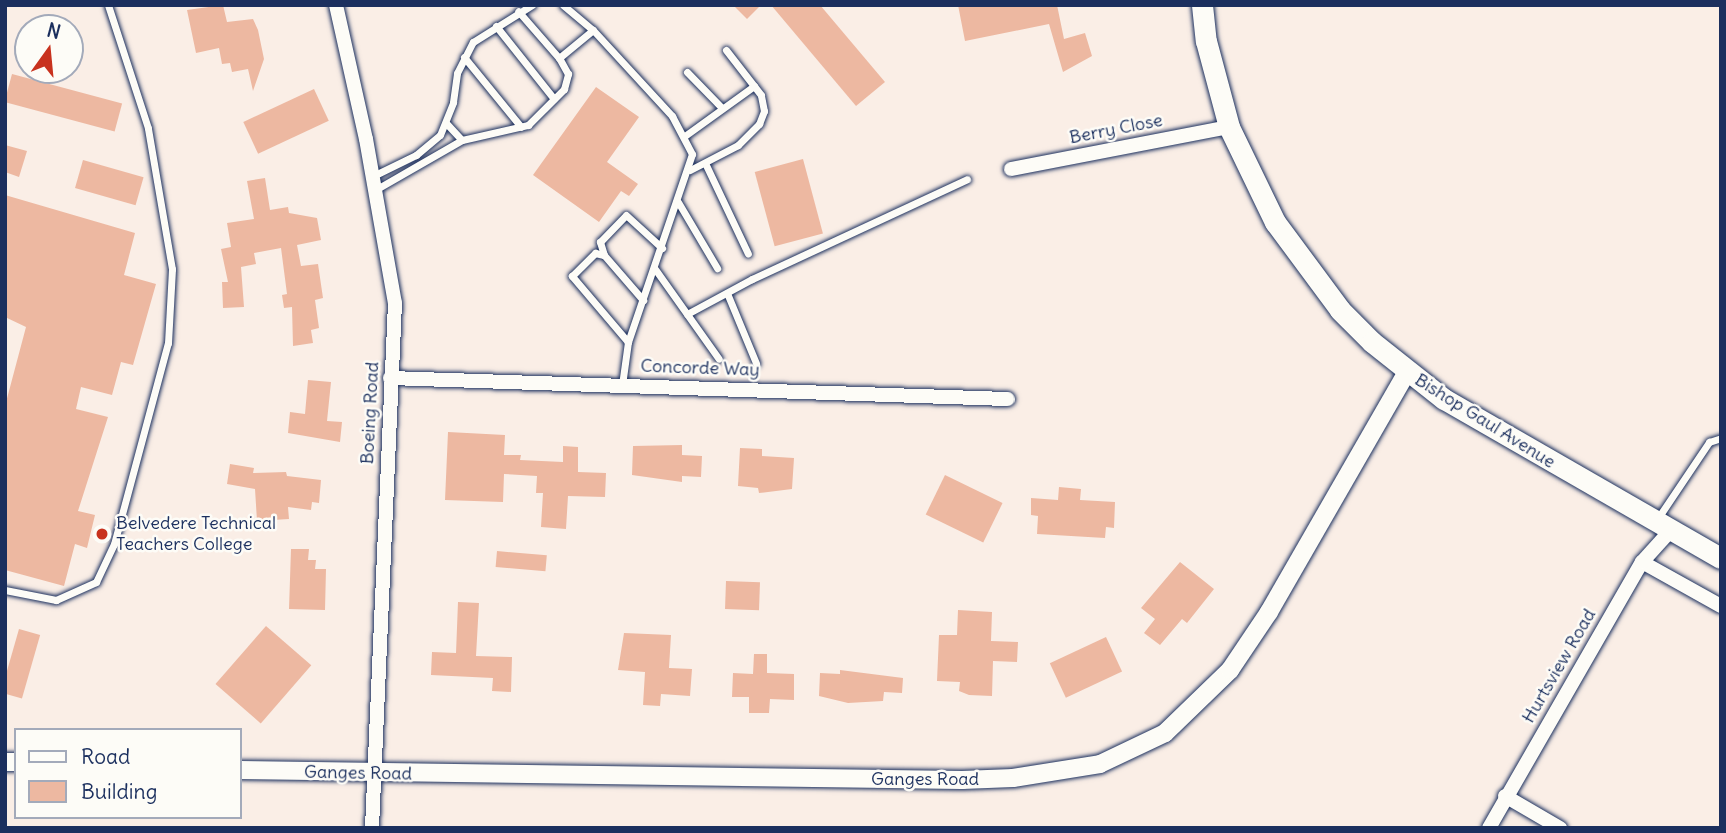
<!DOCTYPE html>
<html>
<head>
<meta charset="utf-8">
<style>
	body { margin:0 }
	#map { position:relative; width:1726px; height:833px; overflow:hidden; background:#faeee6; font-family:Delius,sans-serif }
	div>[style] { position:absolute }
	.building>* { inset:0; background:#edb8a1; transform-origin:0 0 }
	.roads { filter:drop-shadow(0 0 2px #1b2f5e) drop-shadow(0 0 2px #1b2f5e) }
	.service>* { height:7px; margin:-3.5px; padding:0 3.5px; transform-origin:3.5px; border-radius:3.5px; background:#fdfcf7 }
	.minor>* { height:14px; margin:-7px; padding:0 7px; transform-origin:7px; border-radius:7px; background:#fdfcf7 }
	.tertiary>* { height:18px; margin:-9px; padding:0 9px; transform-origin:9px; border-radius:9px; background:#fdfcf7 }
	.secondary>* { height:21px; margin:-10.5px; padding:0 10.5px; transform-origin:10.5px; border-radius:10.5px; background:#fdfcf7 }
	.dots>* { width:19px; height:19px; translate:-50% -50%; box-sizing:border-box; border:4px solid #fdfcf7; border-radius:50% }
	span { translate:-50% -50%; white-space:nowrap; text-align:center; line-height:1.15; -webkit-text-stroke:5px #fdfcf7; paint-order:stroke }
	.street-label { font-size:18px; color:#1b2f5e }
	.poi-label { font-size:18px; color:#1b2f5e }
	.left { translate:0 -50%; text-align:left }
	.frame { position:absolute; inset:0; border:7px solid #1b2f5e; pointer-events:none }
	.legend { position:absolute; left:14px; top:728px; width:228px; height:91px; box-sizing:border-box; background:#fdfcf7; border:2px solid #a3aaba; margin:0; padding:9px 12px; list-style:none; font-size:21px; color:#1b2f5e }
	.legend li { display:flex; align-items:center; gap:14px; height:35px }
	.legend b { width:35px; border:2px solid #a3aaba }
	.north { position:absolute; left:14px; top:14px; width:70px; height:70px; box-sizing:border-box; background:#fdfcf7; border:2px solid #a3aaba; border-radius:50%; rotate:15deg; font-size:19px; font-weight:700; line-height:28px; text-align:center; color:#1b2f5e }
	.north::after { content:''; display:block; margin:auto; width:24px; height:32px; background:#c8321e; clip-path:polygon(50% 0,100% 100%,50% 72%,0 100%) }
</style>
</head>
<body>
<div id="map">
	<div class="building">
		<div style="clip-path:polygon(223px 5px,227px 22px,253px 19px,258px 30px,264px 59px,253px 91px,248px 69px,232px 72px,230px 63px,222px 64px,219px 48px,196px 53px,187px 10px)"></div>
		<div style="clip-path:polygon(733px 5px,761px 5px,747px 19px)"></div>
		<div style="clip-path:polygon(771px 5px,820px 5px,885px 82px,856px 106px)"></div>
		<div style="clip-path:polygon(958px 5px,1057px 5px,1064px 39px,1085px 33px,1092px 56px,1063px 72px,1049px 24px,965px 41px)"></div>
		<div style="left:12px;top:74px;width:114px;height:29px;rotate:15deg"></div>
		<div style="clip-path:polygon(596px 87px,639px 117px,607px 162px,638px 184px,629px 196px,621px 191px,599px 222px,533px 175px)"></div>
		<div style="left:314px;top:89px;width:35px;height:78px;rotate:65deg"></div>
		<div style="clip-path:polygon(5px 145px,27px 151px,19px 177px,5px 172px)"></div>
		<div style="left:803px;top:159px;width:77px;height:50px;rotate:75deg"></div>
		<div style="left:83px;top:160px;width:63px;height:29px;rotate:16deg"></div>
		<div style="clip-path:polygon(265px 178px,270px 210px,288px 207px,289px 213px,317px 218px,321px 240px,297px 245px,301px 266px,318px 264px,323px 298px,315px 300px,319px 328px,311px 330px,313px 343px,293px 346px,292px 307px,284px 308px,282px 295px,287px 294px,281px 248px,254px 253px,256px 264px,241px 267px,244px 307px,223px 308px,222px 282px,228px 282px,221px 249px,231px 247px,227px 223px,254px 219px,247px 181px)"></div>
		<div style="clip-path:polygon(5px 195px,135px 233px,124px 275px,156px 284px,133px 365px,121px 362px,112px 395px,81px 387px,76px 409px,108px 417px,78px 511px,95px 515px,87px 548px,75px 544px,64px 586px,5px 570px,5px 406px,26px 327px,5px 317px)"></div>
		<div style="clip-path:polygon(308px 380px,331px 382px,327px 421px,342px 422px,340px 442px,288px 433px,290px 412px,305px 414px)"></div>
		<div style="clip-path:polygon(448px 432px,505px 435px,504px 455px,521px 455px,520px 460px,563px 462px,563px 446px,578px 447px,578px 472px,606px 473px,605px 497px,568px 496px,566px 529px,541px 527px,543px 493px,536px 493px,537px 476px,504px 474px,503px 502px,445px 500px)"></div>
		<div style="clip-path:polygon(682px 445px,682px 455px,702px 456px,701px 477px,682px 476px,682px 482px,632px 475px,633px 446px)"></div>
		<div style="clip-path:polygon(740px 448px,762px 449px,762px 456px,794px 458px,792px 489px,759px 493px,758px 488px,738px 486px)"></div>
		<div style="clip-path:polygon(230px 464px,254px 468px,253px 473px,286px 472px,287px 476px,321px 480px,319px 503px,312px 502px,311px 510px,288px 507px,289px 519px,257px 521px,255px 489px,227px 484px)"></div>
		<div style="left:945px;top:475px;width:64px;height:44px;rotate:26deg"></div>
		<div style="clip-path:polygon(1059px 487px,1081px 489px,1080px 500px,1115px 502px,1114px 528px,1106px 527px,1105px 538px,1037px 534px,1038px 516px,1031px 515px,1031px 498px,1058px 500px)"></div>
		<div style="clip-path:polygon(291px 549px,309px 549px,308px 560px,316px 560px,315px 569px,326px 569px,325px 610px,289px 609px)"></div>
		<div style="left:497px;top:551px;width:50px;height:16px;rotate:5deg"></div>
		<div style="clip-path:polygon(1180px 562px,1214px 589px,1187px 623px,1182px 619px,1160px 645px,1144px 633px,1155px 619px,1141px 608px)"></div>
		<div style="left:726px;top:581px;width:34px;height:28px;rotate:2deg"></div>
		<div style="clip-path:polygon(458px 602px,479px 603px,476px 656px,512px 657px,511px 692px,492px 691px,493px 678px,431px 675px,432px 652px,456px 653px)"></div>
		<div style="clip-path:polygon(958px 610px,992px 612px,991px 641px,1018px 642px,1017px 662px,993px 661px,992px 696px,969px 695px,959px 691px,960px 682px,937px 681px,939px 635px,957px 635px)"></div>
		<div style="left:266px;top:626px;width:60px;height:77px;rotate:41deg"></div>
		<div style="left:19px;top:629px;width:22px;height:66px;rotate:16deg"></div>
		<div style="clip-path:polygon(624px 633px,671px 635px,669px 668px,692px 669px,690px 696px,661px 694px,660px 706px,643px 705px,645px 672px,618px 670px)"></div>
		<div style="left:1106px;top:637px;width:38px;height:62px;rotate:65deg"></div>
		<div style="clip-path:polygon(754px 654px,767px 654px,767px 673px,794px 674px,794px 700px,770px 699px,769px 713px,749px 713px,749px 697px,732px 697px,733px 673px,753px 674px)"></div>
		<div style="clip-path:polygon(840px 670px,903px 678px,902px 693px,884px 692px,883px 701px,848px 703px,819px 696px,820px 673px,840px 674px)"></div>
	</div>
	<div class="roads">
		<div class="service">
			<div style="left:563px;top:5px;width:39px;rotate:40deg"></div>
			<div style="left:593px;top:30px;width:117px;rotate:47.4deg"></div>
			<div style="left:672px;top:116px;width:43px;rotate:62.2deg"></div>
			<div style="left:692px;top:154px;width:199px;rotate:108.8deg"></div>
			<div style="left:496px;top:26px;width:93px;rotate:51.5deg"></div>
			<div style="left:464px;top:57px;width:90px;rotate:50.8deg"></div>
			<div style="left:559px;top:58px;width:44px;rotate:-39.5deg"></div>
			<div style="left:687px;top:72px;width:49px;rotate:45.8deg"></div>
			<div style="left:446px;top:123px;width:23px;rotate:47deg"></div>
			<div style="left:686px;top:135px;width:84px;rotate:-35.8deg"></div>
			<div style="left:706px;top:165px;width:98px;rotate:64.7deg"></div>
			<div style="left:690px;top:170px;width:54px;rotate:-27.5deg"></div>
			<div style="left:738px;top:145px;width:30px;rotate:-45deg"></div>
			<div style="left:759px;top:124px;width:14px;rotate:-69deg"></div>
			<div style="left:764px;top:111px;width:16px;rotate:-101deg"></div>
			<div style="left:761px;top:95px;width:57px;rotate:-127.9deg"></div>
			<div style="left:373px;top:176px;width:48px;rotate:-26deg"></div>
			<div style="left:416px;top:155px;width:31px;rotate:-40deg"></div>
			<div style="left:440px;top:135px;width:35px;rotate:-68deg"></div>
			<div style="left:453px;top:102px;width:29px;rotate:-82deg"></div>
			<div style="left:457px;top:73px;width:35px;rotate:-63deg"></div>
			<div style="left:473px;top:42px;width:70px;rotate:-32.1deg"></div>
			<div style="left:375px;top:190px;width:100px;rotate:-29.9deg"></div>
			<div style="left:462px;top:140px;width:68px;rotate:-12.8deg"></div>
			<div style="left:528px;top:125px;width:51px;rotate:-45deg"></div>
			<div style="left:564px;top:89px;width:16px;rotate:-75deg"></div>
			<div style="left:568px;top:74px;width:18px;rotate:-119deg"></div>
			<div style="left:559px;top:58px;width:62px;rotate:-131.1deg"></div>
			<div style="left:678px;top:202px;width:77px;rotate:59.4deg"></div>
			<div style="left:604px;top:255px;width:14px;rotate:-107deg"></div>
			<div style="left:600px;top:242px;width:37px;rotate:-46deg"></div>
			<div style="left:626px;top:215px;width:49px;rotate:42.5deg"></div>
			<div style="left:655px;top:269px;width:110px;rotate:54.6deg"></div>
			<div style="left:727px;top:293px;width:76px;rotate:67.5deg"></div>
			<div style="left:687px;top:314px;width:74px;rotate:-28.3deg"></div>
			<div style="left:752px;top:279px;width:237px;rotate:-24.9deg"></div>
			<div style="left:622px;top:385px;width:43px;rotate:-82.1deg"></div>
			<div style="left:628px;top:342px;width:87px;rotate:-130.3deg"></div>
			<div style="left:572px;top:276px;width:33px;rotate:-45deg"></div>
			<div style="left:595px;top:253px;width:9px;rotate:13deg"></div>
			<div style="left:604px;top:255px;width:60px;rotate:49.1deg"></div>
			<div style="left:1658px;top:518px;width:92px;rotate:-56.1deg"></div>
			<div style="left:1709px;top:442px;width:13px;rotate:-18deg"></div>
			<div style="left:5px;top:590px;width:52px;rotate:11.1deg"></div>
			<div style="left:56px;top:600px;width:44px;rotate:-24.2deg"></div>
			<div style="left:96px;top:582px;width:42px;rotate:-64.7deg"></div>
			<div style="left:114px;top:544px;width:208px;rotate:-75deg"></div>
			<div style="left:168px;top:343px;width:74px;rotate:-86.9deg"></div>
			<div style="left:172px;top:269px;width:143px;rotate:-99.7deg"></div>
			<div style="left:148px;top:128px;width:129px;rotate:-108deg"></div>
		</div>
		<div class="minor">
			<div style="left:336px;top:5px;width:137px;rotate:77.4deg"></div>
			<div style="left:366px;top:139px;width:167px;rotate:80deg"></div>
			<div style="left:395px;top:303px;width:526px;rotate:92.51deg"></div>
			<div style="left:1011px;top:169px;width:222px;rotate:-10.9deg"></div>
			<div style="left:390px;top:378px;width:618px;rotate:1.95deg"></div>
			<div style="left:1642px;top:562px;width:90px;rotate:29.1deg"></div>
			<div style="left:1505px;top:796px;width:64px;rotate:30.2deg"></div>
			<div style="left:1489px;top:828px;width:307px;rotate:-60.1deg"></div>
			<div style="left:1642px;top:562px;width:43px;rotate:-47.8deg"></div>
		</div>
		<div class="tertiary">
			<div style="left:5px;top:762px;width:11px"></div>
			<div style="left:240px;top:770px;width:722px;rotate:0.79deg"></div>
			<div style="left:962px;top:780px;width:51px;rotate:-2.2deg"></div>
			<div style="left:1013px;top:778px;width:88px;rotate:-9.1deg"></div>
			<div style="left:1100px;top:764px;width:72px;rotate:-25.5deg"></div>
			<div style="left:1165px;top:733px;width:91px;rotate:-44.1deg"></div>
			<div style="left:1230px;top:670px;width:70px;rotate:-56.1deg"></div>
			<div style="left:1269px;top:612px;width:277px;rotate:-60.1deg"></div>
		</div>
		<div class="secondary">
			<div style="left:1202px;top:5px;width:36px;rotate:84deg"></div>
			<div style="left:1206px;top:41px;width:89px;rotate:75deg"></div>
			<div style="left:1229px;top:127px;width:106px;rotate:64.2deg"></div>
			<div style="left:1275px;top:222px;width:109px;rotate:53.5deg"></div>
			<div style="left:1340px;top:310px;width:45px;rotate:45deg"></div>
			<div style="left:1372px;top:342px;width:92px;rotate:38.4deg"></div>
			<div style="left:1444px;top:399px;width:319px;rotate:29.9deg"></div>
		</div>
	</div>
	<div class="dots">
		<div style="left:102px;top:534px;background:#c8321e"></div>
	</div>
	<div class="street-label">
		<span style="left:1116px;top:129px;rotate:-11deg">Berry Close</span>
		<span style="left:700px;top:368px;rotate:2deg">Concorde Way</span>
		<span style="left:370px;top:413px;rotate:-87deg">Boeing Road</span>
		<span style="left:1485px;top:421px;rotate:32deg">Bishop Gaul Avenue</span>
		<span style="left:1559px;top:666px;rotate:-60deg">Hurtsview Road</span>
		<span style="left:358px;top:773px;rotate:1deg">Ganges Road</span>
		<span style="left:925px;top:779px">Ganges Road</span>
	</div>
	<div class="poi-label">
		<span class="left" style="left:116px;top:534px">Belvedere Technical<br>Teachers College</span>
	</div>
	<div class="frame"></div>
	<ul class="legend">
	<li><b style="height:9px;background:#fdfcf7"></b>Road</li>
	<li><b style="height:19px;background:#edb8a1"></b>Building</li>
	</ul>
	<div class="north">N</div>
</div>
</body>
</html>
